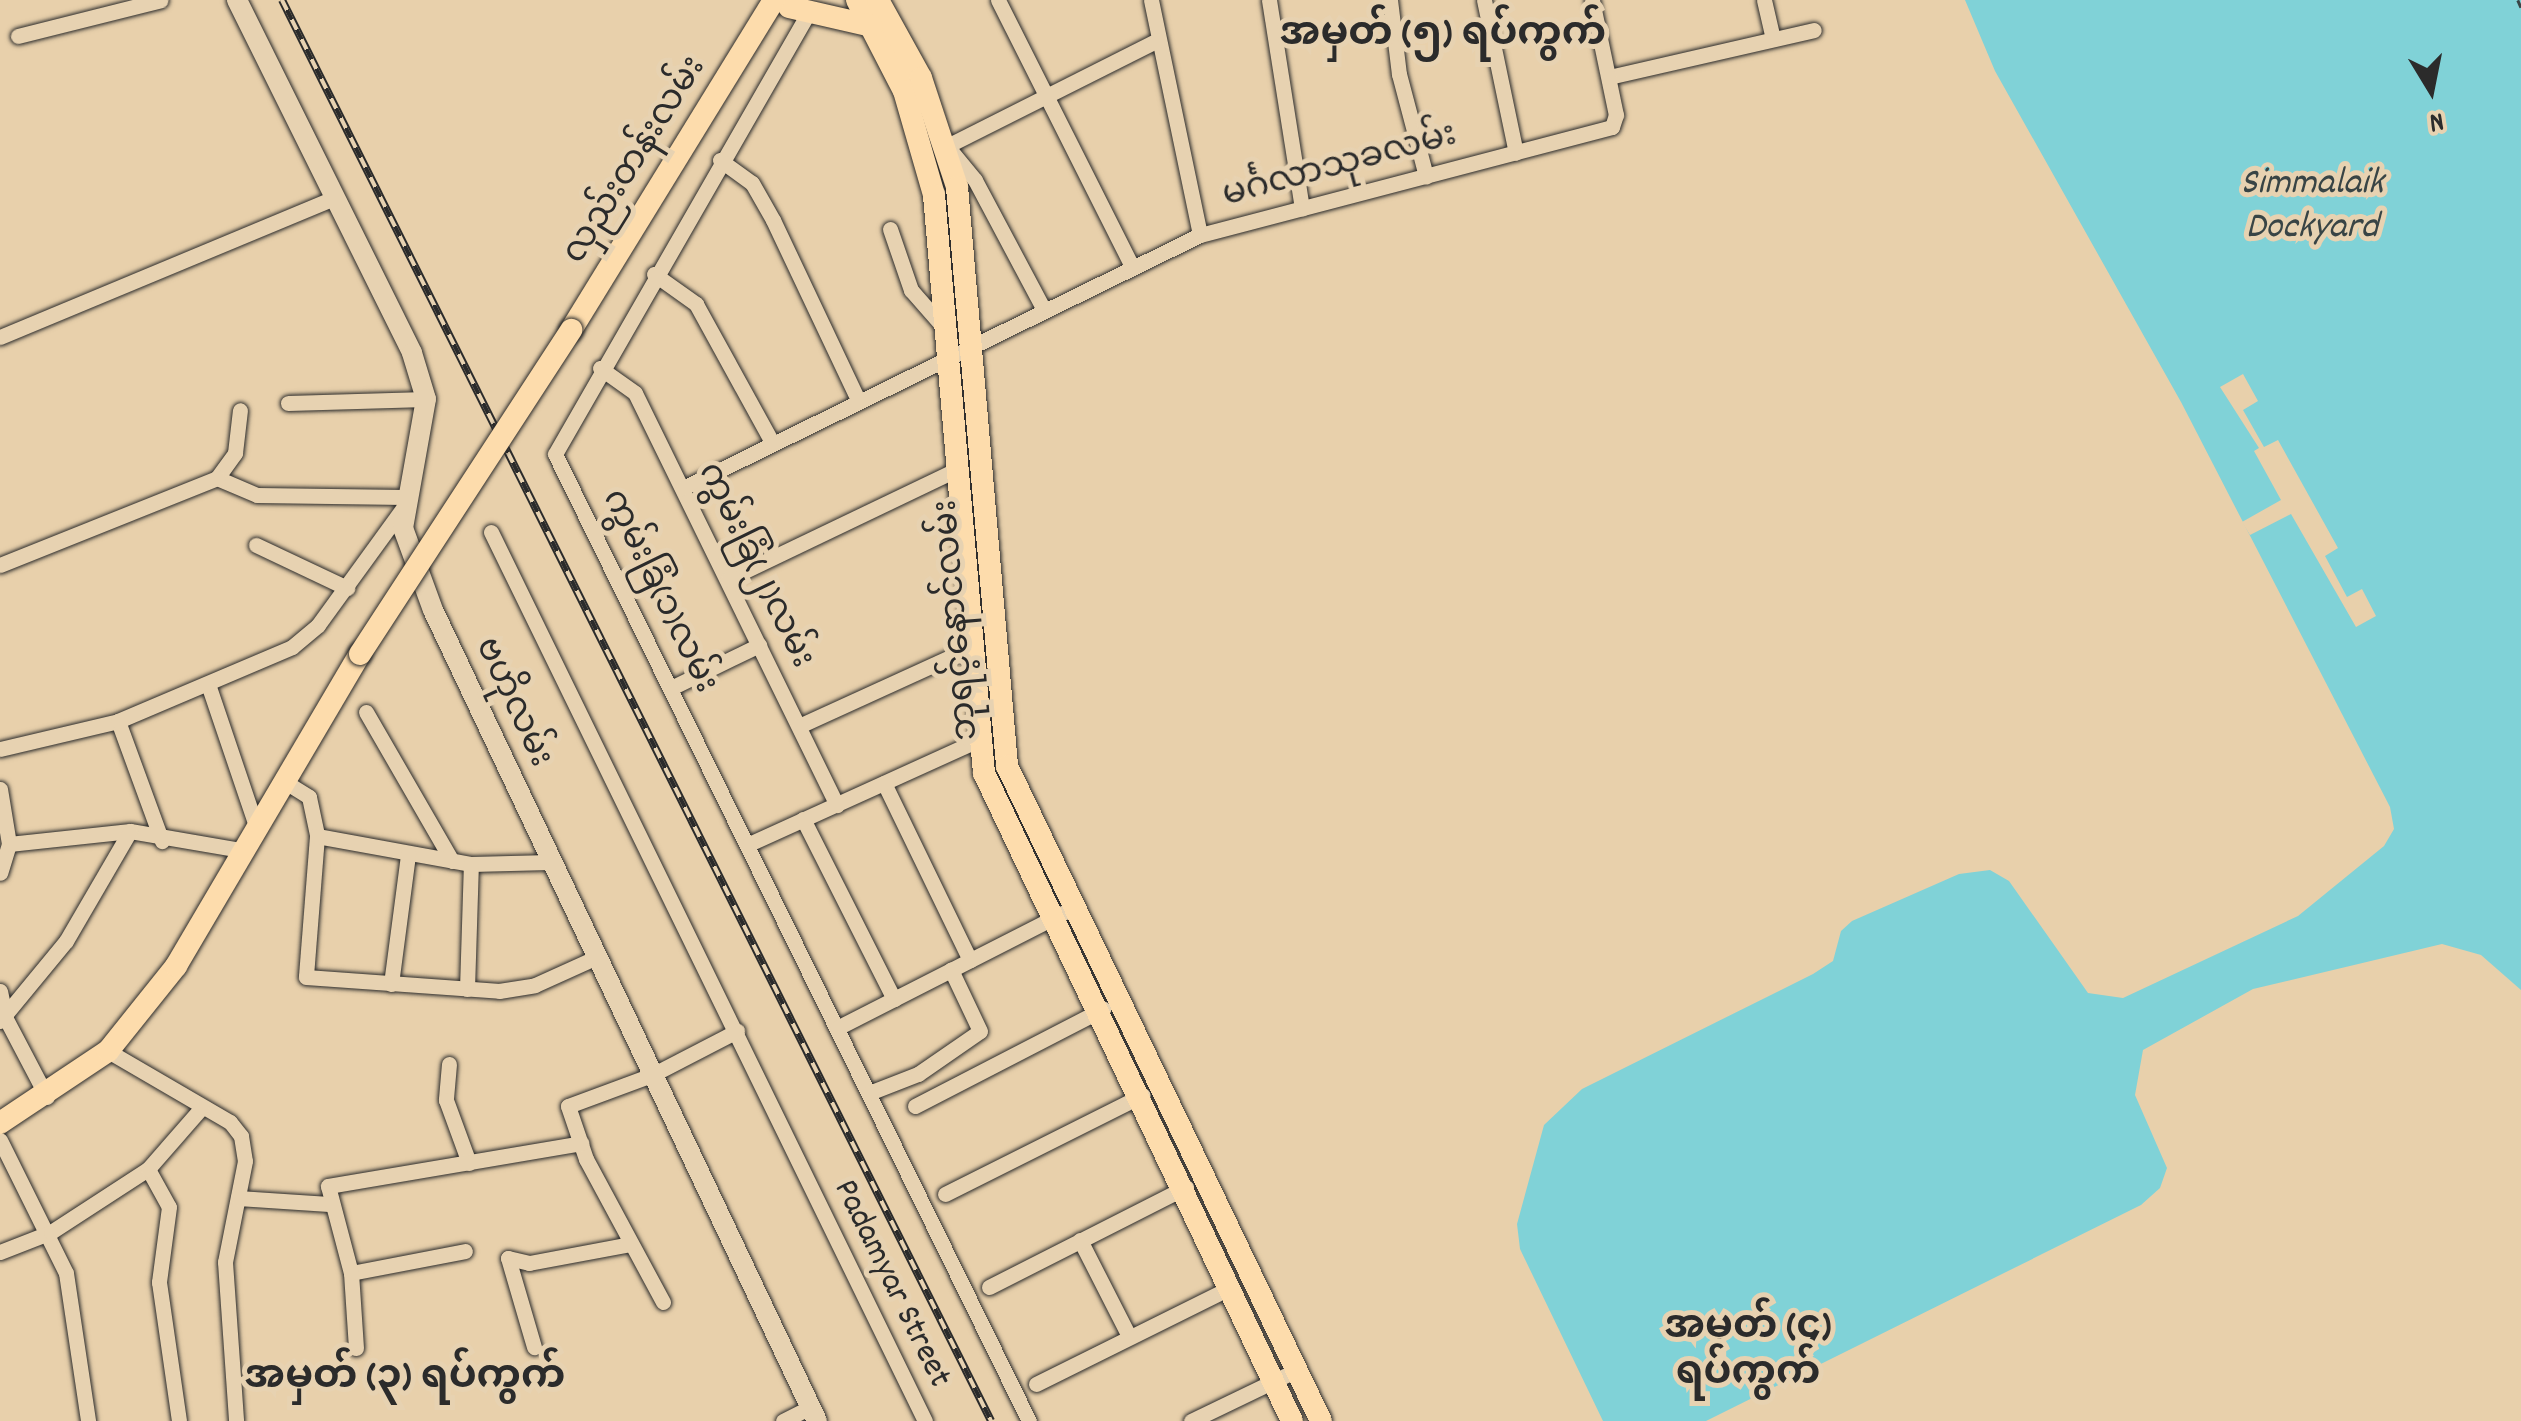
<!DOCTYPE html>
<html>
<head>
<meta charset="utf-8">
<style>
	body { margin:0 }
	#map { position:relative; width:2521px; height:1421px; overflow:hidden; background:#e8d0ab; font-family:Dekko,"Noto Sans Myanmar",sans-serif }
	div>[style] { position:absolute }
	.water>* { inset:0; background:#80d2d7 }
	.pier>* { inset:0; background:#e8d0ab }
	.ferry>* { height:2.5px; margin-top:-1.25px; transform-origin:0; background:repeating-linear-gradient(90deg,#384445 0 12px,transparent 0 22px) }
	.roads { filter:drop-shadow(0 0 2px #2b2b2b) drop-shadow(0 0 2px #2b2b2b) }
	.minor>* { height:15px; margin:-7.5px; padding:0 7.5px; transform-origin:7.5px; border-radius:7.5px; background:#e7d2b1 }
	.secondary>* { height:20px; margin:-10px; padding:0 10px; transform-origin:10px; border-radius:10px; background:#e7d2b1 }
	.primary>* { height:22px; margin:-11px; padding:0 11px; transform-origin:11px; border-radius:11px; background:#fddcac }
	.rail>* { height:8px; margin-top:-4px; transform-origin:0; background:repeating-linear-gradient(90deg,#e7d2b1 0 11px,#2b2b2b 0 22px); box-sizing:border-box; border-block:2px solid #2b2b2b }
	.bridges { filter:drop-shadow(0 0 2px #2b2b2b) drop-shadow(0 0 2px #2b2b2b) }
	.primary-bridge>* { height:22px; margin:-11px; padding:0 11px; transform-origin:11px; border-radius:11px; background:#fddcac }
	span { translate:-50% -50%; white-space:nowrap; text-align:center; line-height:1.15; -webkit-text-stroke:10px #e7d2b1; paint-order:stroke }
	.street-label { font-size:35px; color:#2b2b2b }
	.water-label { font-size:38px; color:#384445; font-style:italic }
	.quarter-label { font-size:40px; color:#2b2b2b; font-weight:700 }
	.north { position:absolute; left:2381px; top:40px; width:100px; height:100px; -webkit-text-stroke:8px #e7d2b1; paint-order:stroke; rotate:170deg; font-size:28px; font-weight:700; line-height:40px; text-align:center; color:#2b2b2b }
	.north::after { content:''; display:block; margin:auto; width:35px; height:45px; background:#2b2b2b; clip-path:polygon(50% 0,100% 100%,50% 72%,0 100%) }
</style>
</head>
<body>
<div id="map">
	<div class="water">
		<div style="clip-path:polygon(1965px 0,2521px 0,2521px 990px,2481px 955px,2442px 944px,2253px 989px,2143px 1050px,2135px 1095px,2167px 1168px,2160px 1188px,2141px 1205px,1706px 1421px,1603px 1421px,1520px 1249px,1517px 1224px,1544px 1125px,1582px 1089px,1813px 974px,1833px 961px,1841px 931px,1852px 921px,1959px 874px,1990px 870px,2009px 881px,2088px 993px,2123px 998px,2298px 916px,2384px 846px,2394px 829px,2390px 807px,2181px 402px,1995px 71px)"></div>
	</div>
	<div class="pier">
		<div style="clip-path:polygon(2243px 374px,2258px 401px,2243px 410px,2264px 447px,2278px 440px,2338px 548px,2325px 556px,2347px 597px,2362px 589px,2376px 616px,2356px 627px,2291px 514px,2250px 535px,2242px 522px,2281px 500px,2254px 451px,2259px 448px,2220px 387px)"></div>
	</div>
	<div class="ferry">
		<div style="left:2518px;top:0;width:8px;rotate:67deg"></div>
	</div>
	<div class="roads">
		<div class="minor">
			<div style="left:998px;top:0;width:299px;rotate:63.3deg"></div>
			<div style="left:1151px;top:0;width:240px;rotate:78.2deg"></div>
			<div style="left:1269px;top:0;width:211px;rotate:81deg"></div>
			<div style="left:1390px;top:0;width:75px;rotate:83.1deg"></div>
			<div style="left:1399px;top:74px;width:106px;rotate:75.2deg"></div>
			<div style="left:1484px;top:0;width:156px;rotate:78.2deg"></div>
			<div style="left:1764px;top:0;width:40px;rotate:77deg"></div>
			<div style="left:810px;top:10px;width:512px;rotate:119.87deg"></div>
			<div style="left:555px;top:454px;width:1077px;rotate:63.89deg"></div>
			<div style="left:18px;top:36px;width:147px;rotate:-14.1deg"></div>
			<div style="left:1609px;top:77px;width:210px;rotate:-12.9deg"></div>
			<div style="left:720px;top:160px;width:39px;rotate:36deg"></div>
			<div style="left:752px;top:183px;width:43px;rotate:60.4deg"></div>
			<div style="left:773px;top:220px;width:197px;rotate:64.7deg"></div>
			<div style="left:890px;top:229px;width:65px;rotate:71deg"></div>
			<div style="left:911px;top:290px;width:52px;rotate:48.9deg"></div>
			<div style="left:654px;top:274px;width:52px;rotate:35.5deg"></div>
			<div style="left:696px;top:304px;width:158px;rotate:61.2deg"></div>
			<div style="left:1043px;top:308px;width:145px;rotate:-118deg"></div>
			<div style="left:975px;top:180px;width:44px;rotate:-129.5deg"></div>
			<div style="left:947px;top:146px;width:234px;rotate:-26.7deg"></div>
			<div style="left:0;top:337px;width:364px;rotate:-22.6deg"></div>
			<div style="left:600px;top:368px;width:43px;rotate:35.5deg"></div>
			<div style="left:635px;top:393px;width:459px;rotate:63.9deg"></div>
			<div style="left:288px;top:403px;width:138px;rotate:-1.7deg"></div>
			<div style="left:217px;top:478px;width:43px;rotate:23deg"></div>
			<div style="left:257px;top:495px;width:148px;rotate:0.8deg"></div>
			<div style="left:217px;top:478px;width:31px;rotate:-54deg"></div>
			<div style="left:235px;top:453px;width:43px;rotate:-83.4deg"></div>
			<div style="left:683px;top:488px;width:576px;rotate:-26.08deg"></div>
			<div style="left:1200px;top:235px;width:426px;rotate:-14.7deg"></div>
			<div style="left:1612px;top:127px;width:13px;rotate:-72deg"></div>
			<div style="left:1616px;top:115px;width:117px;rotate:-101.8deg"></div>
			<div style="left:491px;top:532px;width:989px;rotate:63.98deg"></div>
			<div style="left:256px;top:545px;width:101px;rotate:25.3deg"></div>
			<div style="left:0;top:565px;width:234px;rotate:-21.8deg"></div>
			<div style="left:728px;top:579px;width:253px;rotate:-25.6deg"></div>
			<div style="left:209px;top:687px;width:144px;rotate:71.3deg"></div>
			<div style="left:673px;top:687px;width:96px;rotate:-26deg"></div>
			<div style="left:366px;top:712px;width:172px;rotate:60deg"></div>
			<div style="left:118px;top:721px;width:128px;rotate:69.9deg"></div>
			<div style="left:799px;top:726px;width:188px;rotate:-24.5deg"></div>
			<div style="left:0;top:749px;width:121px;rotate:-13.3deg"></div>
			<div style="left:118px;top:721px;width:189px;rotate:-23deg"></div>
			<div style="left:292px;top:647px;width:34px;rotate:-40deg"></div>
			<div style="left:318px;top:625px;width:145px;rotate:-54deg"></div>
			<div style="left:282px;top:780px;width:32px;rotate:32deg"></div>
			<div style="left:309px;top:797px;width:40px;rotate:78deg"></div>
			<div style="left:317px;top:836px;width:141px;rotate:94.5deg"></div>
			<div style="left:306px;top:977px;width:194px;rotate:4.1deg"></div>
			<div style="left:499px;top:991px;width:36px;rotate:-9deg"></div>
			<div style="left:535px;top:985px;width:68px;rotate:-24.3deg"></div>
			<div style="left:884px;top:783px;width:197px;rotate:64.1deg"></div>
			<div style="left:0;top:789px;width:56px;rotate:80.7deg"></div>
			<div style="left:9px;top:844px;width:30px;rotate:107deg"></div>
			<div style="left:803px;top:819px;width:202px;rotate:63.2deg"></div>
			<div style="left:317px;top:836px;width:157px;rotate:10.3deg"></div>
			<div style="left:471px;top:864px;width:79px;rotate:-1.5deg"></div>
			<div style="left:9px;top:844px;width:122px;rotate:-6.1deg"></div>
			<div style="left:130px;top:831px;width:113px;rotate:9.7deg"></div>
			<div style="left:749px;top:844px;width:252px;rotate:-24.4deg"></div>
			<div style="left:391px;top:984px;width:131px;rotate:-82.5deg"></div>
			<div style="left:467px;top:989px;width:125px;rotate:-88.2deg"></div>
			<div style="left:0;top:991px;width:29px;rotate:78deg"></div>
			<div style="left:6px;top:1019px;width:88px;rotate:62.3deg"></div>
			<div style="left:0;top:1021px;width:104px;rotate:-50.5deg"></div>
			<div style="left:66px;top:941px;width:127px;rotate:-59.8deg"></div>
			<div style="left:837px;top:1028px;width:263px;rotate:-27deg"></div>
			<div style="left:108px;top:1051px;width:141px;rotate:30.2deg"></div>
			<div style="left:230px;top:1122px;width:18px;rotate:52deg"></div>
			<div style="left:241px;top:1136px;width:25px;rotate:81deg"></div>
			<div style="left:245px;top:1161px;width:103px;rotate:101.2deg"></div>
			<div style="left:225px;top:1262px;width:159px;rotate:86deg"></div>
			<div style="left:449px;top:1064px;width:36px;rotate:95deg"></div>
			<div style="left:446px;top:1100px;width:67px;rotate:69.9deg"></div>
			<div style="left:869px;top:1093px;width:53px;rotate:-21.2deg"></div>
			<div style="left:918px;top:1074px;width:75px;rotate:-34.7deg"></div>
			<div style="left:980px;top:1031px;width:68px;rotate:-115.4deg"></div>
			<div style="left:915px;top:1106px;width:212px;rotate:-27.3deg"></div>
			<div style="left:0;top:1140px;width:148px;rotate:63.6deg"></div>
			<div style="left:66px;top:1273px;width:150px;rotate:81.5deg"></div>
			<div style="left:148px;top:1169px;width:43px;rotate:61.1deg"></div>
			<div style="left:169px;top:1207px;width:76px;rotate:97.6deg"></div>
			<div style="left:159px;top:1282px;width:140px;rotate:81.8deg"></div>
			<div style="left:945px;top:1194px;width:221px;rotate:-26.6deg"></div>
			<div style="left:238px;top:1198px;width:91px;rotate:3.8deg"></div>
			<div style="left:1080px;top:1240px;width:108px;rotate:63deg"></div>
			<div style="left:0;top:1252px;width:55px;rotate:-21.4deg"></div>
			<div style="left:51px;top:1232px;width:116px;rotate:-33deg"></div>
			<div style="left:148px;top:1169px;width:82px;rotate:-48.9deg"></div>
			<div style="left:508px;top:1258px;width:22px;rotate:13deg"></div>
			<div style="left:529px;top:1263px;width:104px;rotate:-10.6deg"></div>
			<div style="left:508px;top:1258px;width:93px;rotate:73.7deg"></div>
			<div style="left:351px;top:1273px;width:116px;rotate:-10.9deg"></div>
			<div style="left:989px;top:1287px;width:221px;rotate:-26.9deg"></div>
			<div style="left:663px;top:1302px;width:162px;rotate:-118.3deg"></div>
			<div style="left:586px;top:1159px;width:56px;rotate:-108.8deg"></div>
			<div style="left:568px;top:1106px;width:90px;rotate:-20.3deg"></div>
			<div style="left:652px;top:1075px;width:96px;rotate:-27.4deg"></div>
			<div style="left:356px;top:1348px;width:75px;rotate:-93.8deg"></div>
			<div style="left:351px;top:1273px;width:90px;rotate:-104.8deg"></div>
			<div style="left:328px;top:1186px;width:257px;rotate:-9.6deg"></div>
			<div style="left:1036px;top:1384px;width:216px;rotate:-26.4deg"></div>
			<div style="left:783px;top:1421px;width:30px;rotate:-27deg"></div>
			<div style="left:1191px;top:1421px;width:118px;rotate:-25.7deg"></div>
		</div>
		<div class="secondary">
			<div style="left:237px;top:0;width:394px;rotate:63.6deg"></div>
			<div style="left:412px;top:353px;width:48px;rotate:73.1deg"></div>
			<div style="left:426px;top:399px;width:131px;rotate:100.1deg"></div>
			<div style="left:403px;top:528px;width:87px;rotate:69.9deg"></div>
			<div style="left:433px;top:610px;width:897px;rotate:64.66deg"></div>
		</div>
		<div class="primary">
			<div style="left:857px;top:0;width:102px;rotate:62.7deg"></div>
			<div style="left:904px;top:91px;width:108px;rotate:73.9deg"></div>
			<div style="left:934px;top:195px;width:580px;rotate:85.06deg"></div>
			<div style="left:984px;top:773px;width:717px;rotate:64.58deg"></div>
			<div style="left:878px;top:0;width:89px;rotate:61.1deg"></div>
			<div style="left:921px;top:78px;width:115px;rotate:71.7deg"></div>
			<div style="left:957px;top:187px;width:581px;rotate:85.06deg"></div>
			<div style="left:1007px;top:766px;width:726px;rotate:64.39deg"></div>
			<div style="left:789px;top:7px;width:85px;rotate:12.9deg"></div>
			<div style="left:571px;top:330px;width:387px;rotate:-58.4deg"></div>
			<div style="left:0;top:1123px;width:130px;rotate:-33.7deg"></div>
			<div style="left:108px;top:1051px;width:109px;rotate:-51.3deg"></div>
			<div style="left:176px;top:966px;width:362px;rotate:-59.5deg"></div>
		</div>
	</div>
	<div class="rail">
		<div style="left:282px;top:0;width:1588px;rotate:63.48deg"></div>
	</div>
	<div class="bridges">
		<div class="primary-bridge">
			<div style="left:360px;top:654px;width:387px;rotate:-56.9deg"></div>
		</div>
	</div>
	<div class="street-label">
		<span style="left:636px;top:161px;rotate:-58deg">လှည်းတန်းလမ်း</span>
		<span style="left:1340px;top:167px;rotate:-15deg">မင်္ဂလာသုခလမ်း</span>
		<span style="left:754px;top:566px;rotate:64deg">ကွမ်းခြံ(၂)လမ်း</span>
		<span style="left:658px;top:592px;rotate:64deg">ကွမ်းခြံ(၁)လမ်း</span>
		<span style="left:958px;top:620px;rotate:-95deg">ဘုရင့်နောင်လမ်း</span>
		<span style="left:512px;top:703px;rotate:65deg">ဗဟိုလမ်း</span>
		<span style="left:891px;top:1284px;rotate:64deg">Padamyar Street</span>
	</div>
	<div class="water-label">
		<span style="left:2312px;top:207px">Simmalaik<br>Dockyard</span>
	</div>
	<div class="quarter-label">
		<span style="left:1443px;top:37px">အမှတ် (၅) ရပ်ကွက်</span>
		<span style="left:1748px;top:1353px">အမှတ် (၄)<br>ရပ်ကွက်</span>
		<span style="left:405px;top:1380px">အမှတ် (၃) ရပ်ကွက်</span>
	</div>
	<div class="north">N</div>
</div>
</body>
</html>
